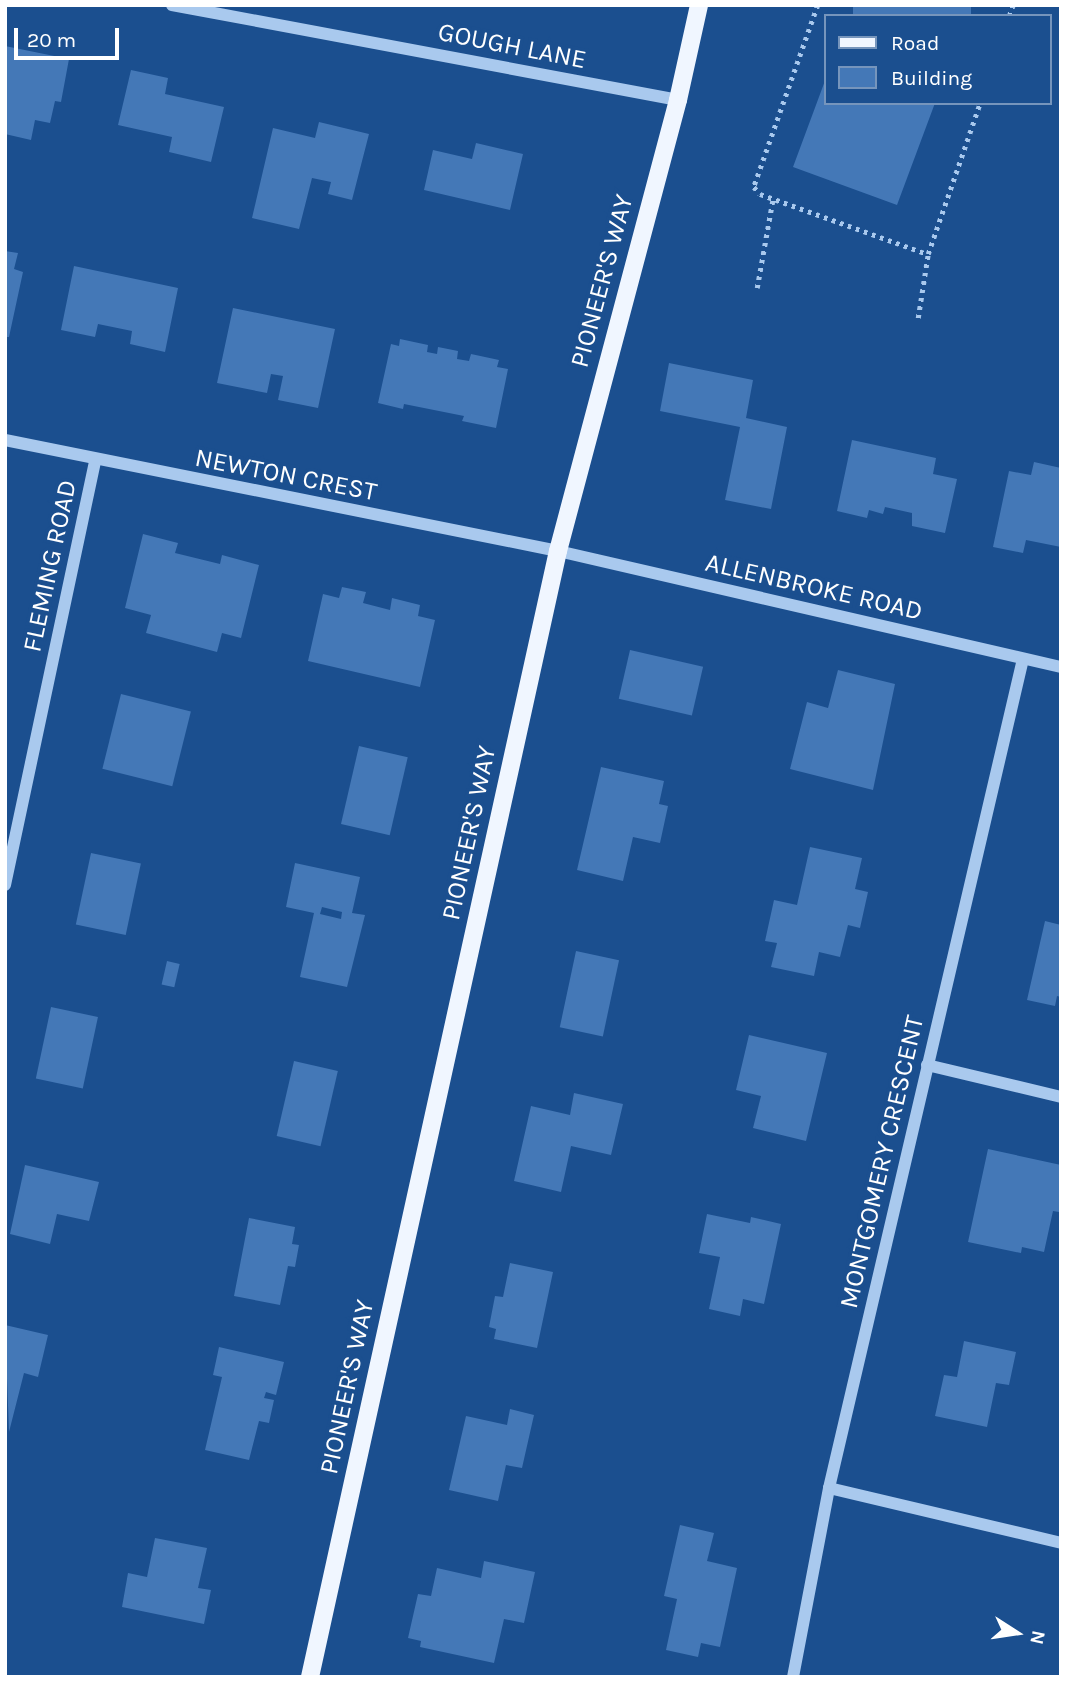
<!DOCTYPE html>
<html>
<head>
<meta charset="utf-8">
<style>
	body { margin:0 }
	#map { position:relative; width:1066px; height:1682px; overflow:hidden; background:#1b4f8f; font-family:Karla,sans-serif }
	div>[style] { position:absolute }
	.building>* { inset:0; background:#4478b7; transform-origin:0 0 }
	.path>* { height:4.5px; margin-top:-2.25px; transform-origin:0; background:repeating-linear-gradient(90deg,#a9c9ee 0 3.5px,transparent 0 8.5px) }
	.minor>* { height:12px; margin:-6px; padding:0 6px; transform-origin:6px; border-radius:6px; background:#a9c9ee }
	.major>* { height:18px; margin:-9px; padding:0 9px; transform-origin:9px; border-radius:9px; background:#f0f6ff }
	span { translate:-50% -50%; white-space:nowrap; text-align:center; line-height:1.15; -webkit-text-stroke:7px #1b4f8f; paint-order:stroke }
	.street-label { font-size:26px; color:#fff }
	.frame { position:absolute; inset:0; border:7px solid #fff; pointer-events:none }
	.legend { position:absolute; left:824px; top:14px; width:228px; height:91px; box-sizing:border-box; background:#1b4f8f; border:2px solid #7695bc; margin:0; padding:9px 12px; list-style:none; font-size:21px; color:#fff }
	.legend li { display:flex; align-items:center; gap:14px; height:35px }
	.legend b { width:35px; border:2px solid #7695bc }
	.north { position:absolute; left:982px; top:1598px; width:70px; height:70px; -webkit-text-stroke:5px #1b4f8f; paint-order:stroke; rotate:102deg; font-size:19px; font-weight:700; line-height:28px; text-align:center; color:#fff }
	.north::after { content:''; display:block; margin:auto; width:24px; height:32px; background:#fff; clip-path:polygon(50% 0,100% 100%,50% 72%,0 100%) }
	.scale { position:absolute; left:14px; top:28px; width:105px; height:32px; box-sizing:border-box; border:4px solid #fff; border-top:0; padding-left:9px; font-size:21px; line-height:24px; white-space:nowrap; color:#fff; -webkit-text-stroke:5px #1b4f8f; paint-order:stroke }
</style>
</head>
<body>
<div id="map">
	<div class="building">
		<div style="left:853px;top:5px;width:118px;height:12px"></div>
		<div style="clip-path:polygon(5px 46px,69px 59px,61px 102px,55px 101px,50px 123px,35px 120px,31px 140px,5px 134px)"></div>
		<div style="clip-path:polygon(131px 70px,168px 78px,165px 94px,224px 107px,211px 162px,169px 152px,172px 137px,118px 125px)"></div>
		<div style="clip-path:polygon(826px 78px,826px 103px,935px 103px,897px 205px,793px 167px)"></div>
		<div style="clip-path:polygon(319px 122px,369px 134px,352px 200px,328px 194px,331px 182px,312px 178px,299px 229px,252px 218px,273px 128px,315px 138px)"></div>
		<div style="clip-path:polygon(476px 143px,523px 154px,510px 210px,424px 190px,433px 150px,472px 159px)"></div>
		<div style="clip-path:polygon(5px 251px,18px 253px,14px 269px,23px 272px,9px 337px,5px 337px)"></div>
		<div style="clip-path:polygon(74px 266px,178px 288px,165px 352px,130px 344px,132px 331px,98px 324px,95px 337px,61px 330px)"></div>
		<div style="clip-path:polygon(233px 308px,335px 329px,318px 408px,278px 400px,283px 376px,271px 374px,267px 393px,217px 383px)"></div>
		<div style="clip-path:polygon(400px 339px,428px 345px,427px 352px,437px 354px,438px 347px,458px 351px,457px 359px,469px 361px,471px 354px,499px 360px,497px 367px,508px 369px,496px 428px,462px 421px,464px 416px,404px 404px,403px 409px,378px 403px,391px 344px,399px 346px)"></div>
		<div style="clip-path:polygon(669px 363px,753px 380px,746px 418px,787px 427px,771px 509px,725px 500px,740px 427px,660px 411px)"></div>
		<div style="clip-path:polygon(852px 440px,936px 458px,933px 474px,957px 479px,945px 533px,912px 526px,912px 513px,885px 507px,883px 514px,869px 510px,867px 518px,837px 511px)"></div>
		<div style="clip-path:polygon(1034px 462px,1061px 468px,1061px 547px,1026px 540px,1023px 553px,993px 547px,1009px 471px,1031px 475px)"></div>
		<div style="clip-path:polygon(143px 534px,178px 543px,175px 553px,220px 564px,222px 555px,259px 565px,241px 638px,222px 633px,217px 652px,146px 633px,151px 615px,125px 608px)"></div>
		<div style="clip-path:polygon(342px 587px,366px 592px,363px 603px,390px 610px,392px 598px,420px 605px,418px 616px,435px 620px,420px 687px,308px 661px,323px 594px,339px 598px)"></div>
		<div style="left:630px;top:650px;width:75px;height:50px;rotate:13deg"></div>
		<div style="clip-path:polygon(838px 670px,895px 684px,873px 790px,790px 769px,807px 702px,828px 708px)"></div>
		<div style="left:121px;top:694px;width:72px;height:77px;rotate:14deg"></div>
		<div style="left:359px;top:746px;width:50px;height:80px;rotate:13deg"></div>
		<div style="clip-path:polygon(601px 767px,664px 781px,659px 804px,668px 806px,660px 843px,633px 837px,623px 881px,577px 870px)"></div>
		<div style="clip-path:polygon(810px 847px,862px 858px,855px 889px,868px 892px,860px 928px,848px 925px,840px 957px,819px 952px,814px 976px,771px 967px,777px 943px,765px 941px,774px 900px,797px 905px)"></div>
		<div style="left:91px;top:853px;width:51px;height:73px;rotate:12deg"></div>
		<div style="clip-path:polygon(evenodd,295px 863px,360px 877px,352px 913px,365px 915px,347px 987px,300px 977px,314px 913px,286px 907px,295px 863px,322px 907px,342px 912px,341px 919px,320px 914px,322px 907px)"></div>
		<div style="clip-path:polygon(1045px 921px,1061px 925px,1061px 997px,1057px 996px,1055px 1006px,1027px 1000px)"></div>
		<div style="left:576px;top:951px;width:44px;height:78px;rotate:12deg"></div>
		<div style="left:167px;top:961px;width:13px;height:24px;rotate:13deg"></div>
		<div style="left:51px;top:1007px;width:48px;height:73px;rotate:12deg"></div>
		<div style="clip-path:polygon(749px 1035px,827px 1053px,806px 1141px,753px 1128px,761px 1096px,736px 1090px)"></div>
		<div style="left:294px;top:1061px;width:45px;height:77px;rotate:13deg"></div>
		<div style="clip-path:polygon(574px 1093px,623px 1104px,611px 1155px,571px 1146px,561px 1192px,514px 1181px,531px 1106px,570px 1115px)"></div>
		<div style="clip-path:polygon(988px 1149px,1061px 1165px,1061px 1205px,1059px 1212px,1053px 1211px,1044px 1252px,1022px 1247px,1021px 1253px,968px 1242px)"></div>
		<div style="clip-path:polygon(25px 1165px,99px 1182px,89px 1221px,57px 1214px,50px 1244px,10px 1234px)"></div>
		<div style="clip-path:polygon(707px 1214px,750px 1223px,751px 1217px,781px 1224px,764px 1304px,743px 1299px,740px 1316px,709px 1309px,720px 1257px,699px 1253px)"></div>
		<div style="clip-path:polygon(249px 1218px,295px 1227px,292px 1244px,299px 1245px,295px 1267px,288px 1266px,280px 1305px,234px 1296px)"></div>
		<div style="clip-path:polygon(510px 1263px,553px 1272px,537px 1348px,494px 1339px,496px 1329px,489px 1327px,495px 1296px,503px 1297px)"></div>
		<div style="clip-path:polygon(5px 1325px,48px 1335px,38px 1377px,24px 1373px,9px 1432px)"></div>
		<div style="clip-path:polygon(964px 1341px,1016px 1352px,1009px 1385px,996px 1383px,987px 1427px,935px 1416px,944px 1375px,957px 1377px)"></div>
		<div style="clip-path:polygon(219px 1347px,284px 1362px,276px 1395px,266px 1392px,264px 1398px,274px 1400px,269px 1423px,259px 1421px,249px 1460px,205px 1450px,222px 1377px,213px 1375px)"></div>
		<div style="clip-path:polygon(510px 1409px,534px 1415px,522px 1468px,506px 1465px,498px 1501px,449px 1490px,466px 1416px,507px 1425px)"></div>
		<div style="clip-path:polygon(680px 1525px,714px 1533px,707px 1561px,737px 1568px,720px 1647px,701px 1643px,698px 1657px,666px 1650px,677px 1599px,664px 1596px)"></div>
		<div style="clip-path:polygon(155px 1538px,207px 1548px,198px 1588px,211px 1590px,204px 1624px,122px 1607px,128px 1573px,147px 1577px)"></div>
		<div style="clip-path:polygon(484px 1561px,535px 1572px,524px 1623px,504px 1619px,494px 1663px,420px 1647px,421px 1641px,408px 1638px,418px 1594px,431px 1596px,437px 1568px,481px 1578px)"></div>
	</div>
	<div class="path">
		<div style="left:818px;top:5px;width:193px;rotate:109.4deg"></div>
		<div style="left:754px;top:187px;width:9px;rotate:49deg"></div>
		<div style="left:760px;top:194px;width:178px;rotate:19.7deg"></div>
		<div style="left:1009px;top:16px;width:12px;rotate:-70deg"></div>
		<div style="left:757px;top:288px;width:91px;rotate:-79.9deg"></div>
		<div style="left:918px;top:318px;width:65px;rotate:-81.1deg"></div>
		<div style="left:928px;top:254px;width:160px;rotate:-71deg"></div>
	</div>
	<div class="minor">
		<div style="left:172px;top:5px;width:515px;rotate:10.63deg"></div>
		<div style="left:5px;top:440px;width:564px;rotate:11.35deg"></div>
		<div style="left:558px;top:551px;width:516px;rotate:12.99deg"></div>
		<div style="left:5px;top:885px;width:433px;rotate:-78deg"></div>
		<div style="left:927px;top:1065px;width:138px;rotate:13.4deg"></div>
		<div style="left:829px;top:1488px;width:238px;rotate:13.3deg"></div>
		<div style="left:793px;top:1677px;width:192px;rotate:-79.2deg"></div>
		<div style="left:829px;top:1488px;width:851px;rotate:-76.83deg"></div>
	</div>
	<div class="major">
		<div style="left:310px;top:1677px;width:1153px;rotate:-77.58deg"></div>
		<div style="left:558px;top:551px;width:467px;rotate:-75.1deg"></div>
		<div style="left:678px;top:100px;width:97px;rotate:-77.5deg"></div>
	</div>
	<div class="street-label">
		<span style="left:512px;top:46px;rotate:11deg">GOUGH LANE</span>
		<span style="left:602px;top:281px;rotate:-75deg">PIONEER'S WAY</span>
		<span style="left:286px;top:475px;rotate:11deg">NEWTON CREST</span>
		<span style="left:50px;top:566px;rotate:-78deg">FLEMING ROAD</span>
		<span style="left:814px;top:587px;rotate:13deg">ALLENBROKE ROAD</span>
		<span style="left:469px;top:833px;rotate:-78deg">PIONEER'S WAY</span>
		<span style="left:882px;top:1162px;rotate:-77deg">MONTGOMERY CRESCENT</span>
		<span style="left:347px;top:1387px;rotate:-78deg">PIONEER'S WAY</span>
	</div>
	<div class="frame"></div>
	<ul class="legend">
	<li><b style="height:9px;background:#f0f6ff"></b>Road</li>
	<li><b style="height:19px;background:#4478b7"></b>Building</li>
	</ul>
	<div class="north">N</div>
	<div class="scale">20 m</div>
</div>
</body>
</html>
